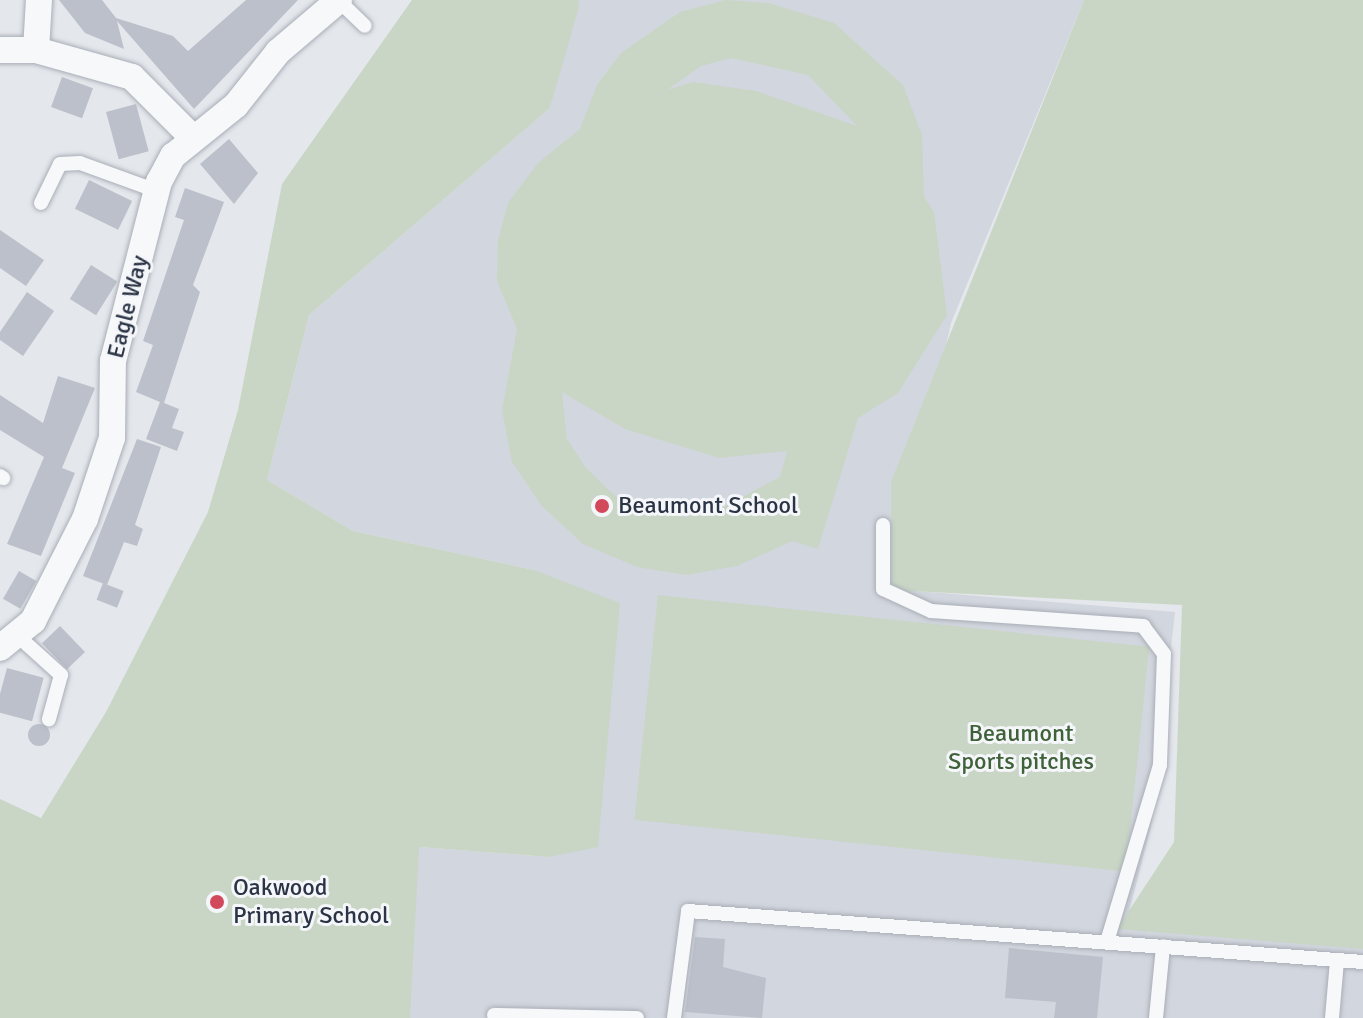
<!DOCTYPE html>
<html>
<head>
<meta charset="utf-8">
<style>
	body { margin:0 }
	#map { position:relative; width:1363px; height:1018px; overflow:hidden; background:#e4e7ec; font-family:Signika,sans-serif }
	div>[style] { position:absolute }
	.built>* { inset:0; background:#d2d6de }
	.green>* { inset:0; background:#c9d6c5; transform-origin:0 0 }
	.building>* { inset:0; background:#bbc0ca; transform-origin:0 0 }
	.round { border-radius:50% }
	.roads { filter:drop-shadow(0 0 2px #a9aeb7) drop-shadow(0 0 2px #a9aeb7) }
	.lane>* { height:14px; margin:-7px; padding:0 7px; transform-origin:7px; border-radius:7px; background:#f7f8fa }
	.street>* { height:26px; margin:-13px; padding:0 13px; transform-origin:13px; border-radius:13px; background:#f7f8fa }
	.dots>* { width:22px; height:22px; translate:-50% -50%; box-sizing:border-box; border:4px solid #f4f6f9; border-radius:50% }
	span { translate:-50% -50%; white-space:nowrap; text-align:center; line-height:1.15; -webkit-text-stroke:6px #f4f6f9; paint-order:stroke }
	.street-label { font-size:24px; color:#2b3445 }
	.poi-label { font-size:24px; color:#2b3445 }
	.left { translate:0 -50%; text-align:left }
	.park-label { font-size:24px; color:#3f6138 }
</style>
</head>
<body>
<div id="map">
	<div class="built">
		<div style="clip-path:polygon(578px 0,1084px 0,951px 323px,892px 589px,1175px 612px,1151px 827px,1129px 912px,1363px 937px,1363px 1018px,0 1018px,419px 847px,549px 857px,534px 570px,353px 531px,267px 480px,309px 315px,550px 108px)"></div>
	</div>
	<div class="green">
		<div style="clip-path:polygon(412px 0,578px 0,579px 7px,550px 108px,309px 315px,267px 480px,353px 531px,534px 570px,620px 603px,598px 847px,549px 857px,419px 847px,410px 1018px,0 1018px,0 799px,41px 818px,106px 712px,208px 512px,238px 410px,282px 184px)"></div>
		<div style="clip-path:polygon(evenodd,726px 0,769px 3px,834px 23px,903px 85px,922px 135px,924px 197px,934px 212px,947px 315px,898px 393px,858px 418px,818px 549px,792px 541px,737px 566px,686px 575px,637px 567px,583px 544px,542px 506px,512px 462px,502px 411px,517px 329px,497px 281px,498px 240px,508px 203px,538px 163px,580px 129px,597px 85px,621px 53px,680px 12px,726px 0,731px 58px,808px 75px,857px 126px,756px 91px,693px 82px,667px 90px,701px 66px,731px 58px,726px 0,562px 392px,625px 429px,719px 458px,787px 451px,780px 477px,718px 510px,685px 517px,653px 511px,614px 495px,586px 468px,567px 439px,562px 392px)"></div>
		<div style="clip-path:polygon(1084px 0,1363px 0,1363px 949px,1117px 929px,1174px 842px,1182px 605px,892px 590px,891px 482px)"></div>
		<div style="left:658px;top:595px;width:494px;height:226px;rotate:6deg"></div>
	</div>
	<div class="building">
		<div style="clip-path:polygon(59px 0,102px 0,116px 18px,173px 36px,188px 51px,246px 0,298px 0,194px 109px,117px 21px,124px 49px,85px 33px)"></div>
		<div style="left:62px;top:77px;width:33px;height:32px;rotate:20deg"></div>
		<div style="left:136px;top:104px;width:49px;height:31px;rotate:75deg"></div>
		<div style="clip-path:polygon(229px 139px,258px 173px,234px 204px,200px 164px)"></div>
		<div style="left:89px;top:180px;width:48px;height:32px;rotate:26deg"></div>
		<div style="clip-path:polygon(185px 188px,224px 202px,193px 285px,200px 292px,164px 403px,179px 409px,172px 428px,184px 432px,177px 451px,146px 439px,160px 402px,136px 392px,153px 345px,143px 341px,184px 220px,175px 217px)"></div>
		<div style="clip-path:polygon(0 230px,44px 260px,26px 286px,0 268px)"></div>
		<div style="left:91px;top:265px;width:31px;height:40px;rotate:32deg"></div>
		<div style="clip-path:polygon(27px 292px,54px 311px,23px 356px,0 340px,0 332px)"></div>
		<div style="clip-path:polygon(58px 376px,95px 388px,62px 468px,75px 473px,41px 556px,7px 544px,44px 457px,0 430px,0 395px,43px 423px)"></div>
		<div style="clip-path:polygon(137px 439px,161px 447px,135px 525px,143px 529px,137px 546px,124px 542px,107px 585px,83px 576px)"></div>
		<div style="left:19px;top:571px;width:20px;height:32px;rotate:30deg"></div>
		<div style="left:103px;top:583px;width:22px;height:18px;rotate:21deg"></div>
		<div style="left:60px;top:626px;width:36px;height:25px;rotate:46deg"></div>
		<div style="left:7px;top:668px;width:38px;height:45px;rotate:15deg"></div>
		<div class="round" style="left:28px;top:724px;width:22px;height:22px"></div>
		<div style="clip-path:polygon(695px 937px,725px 939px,723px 967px,766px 978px,762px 1018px,685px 1012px)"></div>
		<div style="clip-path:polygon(1009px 948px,1103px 957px,1097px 1018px,1054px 1018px,1056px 1002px,1005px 998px)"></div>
	</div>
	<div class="roads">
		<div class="lane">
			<div style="left:338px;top:0;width:37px;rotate:44deg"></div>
			<div style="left:41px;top:203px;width:43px;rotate:-64deg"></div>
			<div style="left:60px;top:164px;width:20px;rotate:-3deg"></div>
			<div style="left:80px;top:163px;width:82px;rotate:20deg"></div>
			<div style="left:0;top:476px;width:4px;rotate:34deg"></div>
			<div style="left:883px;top:525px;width:64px;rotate:90deg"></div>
			<div style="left:883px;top:589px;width:53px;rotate:24.6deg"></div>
			<div style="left:931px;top:611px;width:213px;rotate:4deg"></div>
			<div style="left:1143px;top:626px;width:35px;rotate:53deg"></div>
			<div style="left:1164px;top:654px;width:111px;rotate:92.1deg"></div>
			<div style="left:1160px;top:765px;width:185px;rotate:106.7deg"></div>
			<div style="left:19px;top:637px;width:57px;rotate:42.1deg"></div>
			<div style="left:61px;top:675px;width:46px;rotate:105.3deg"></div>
			<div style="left:494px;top:1015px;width:143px;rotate:1.2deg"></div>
			<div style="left:674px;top:1018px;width:108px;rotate:-82.5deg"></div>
			<div style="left:688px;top:911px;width:677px;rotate:4.32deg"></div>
			<div style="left:1156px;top:1018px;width:72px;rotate:-84.4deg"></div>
			<div style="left:1332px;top:1018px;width:57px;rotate:-85deg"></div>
		</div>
		<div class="street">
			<div style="left:0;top:50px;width:36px"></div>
			<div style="left:36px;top:50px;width:100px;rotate:15.7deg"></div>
			<div style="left:132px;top:77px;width:85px;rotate:45deg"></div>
			<div style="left:36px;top:50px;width:50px;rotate:-86.6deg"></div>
			<div style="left:0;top:648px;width:43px;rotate:-39.3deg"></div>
			<div style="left:33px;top:621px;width:114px;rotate:-63deg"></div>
			<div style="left:85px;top:519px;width:85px;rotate:-71.6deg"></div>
			<div style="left:112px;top:438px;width:77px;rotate:-89.3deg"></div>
			<div style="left:113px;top:361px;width:185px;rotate:-75.6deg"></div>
			<div style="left:159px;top:182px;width:30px;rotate:-62deg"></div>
			<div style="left:173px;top:156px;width:81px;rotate:-39deg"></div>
			<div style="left:236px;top:105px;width:68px;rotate:-51.6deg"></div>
			<div style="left:278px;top:52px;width:80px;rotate:-40.4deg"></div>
		</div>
	</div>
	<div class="dots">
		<div style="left:602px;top:506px;background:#d1495b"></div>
		<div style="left:217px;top:902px;background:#d1495b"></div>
	</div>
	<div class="street-label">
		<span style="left:128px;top:307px;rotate:-76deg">Eagle Way</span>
	</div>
	<div class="poi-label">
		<span class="left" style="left:618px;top:506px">Beaumont School</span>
		<span class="left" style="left:233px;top:902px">Oakwood<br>Primary School</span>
	</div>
	<div class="park-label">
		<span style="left:1021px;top:748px">Beaumont<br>Sports pitches</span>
	</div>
</div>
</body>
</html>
